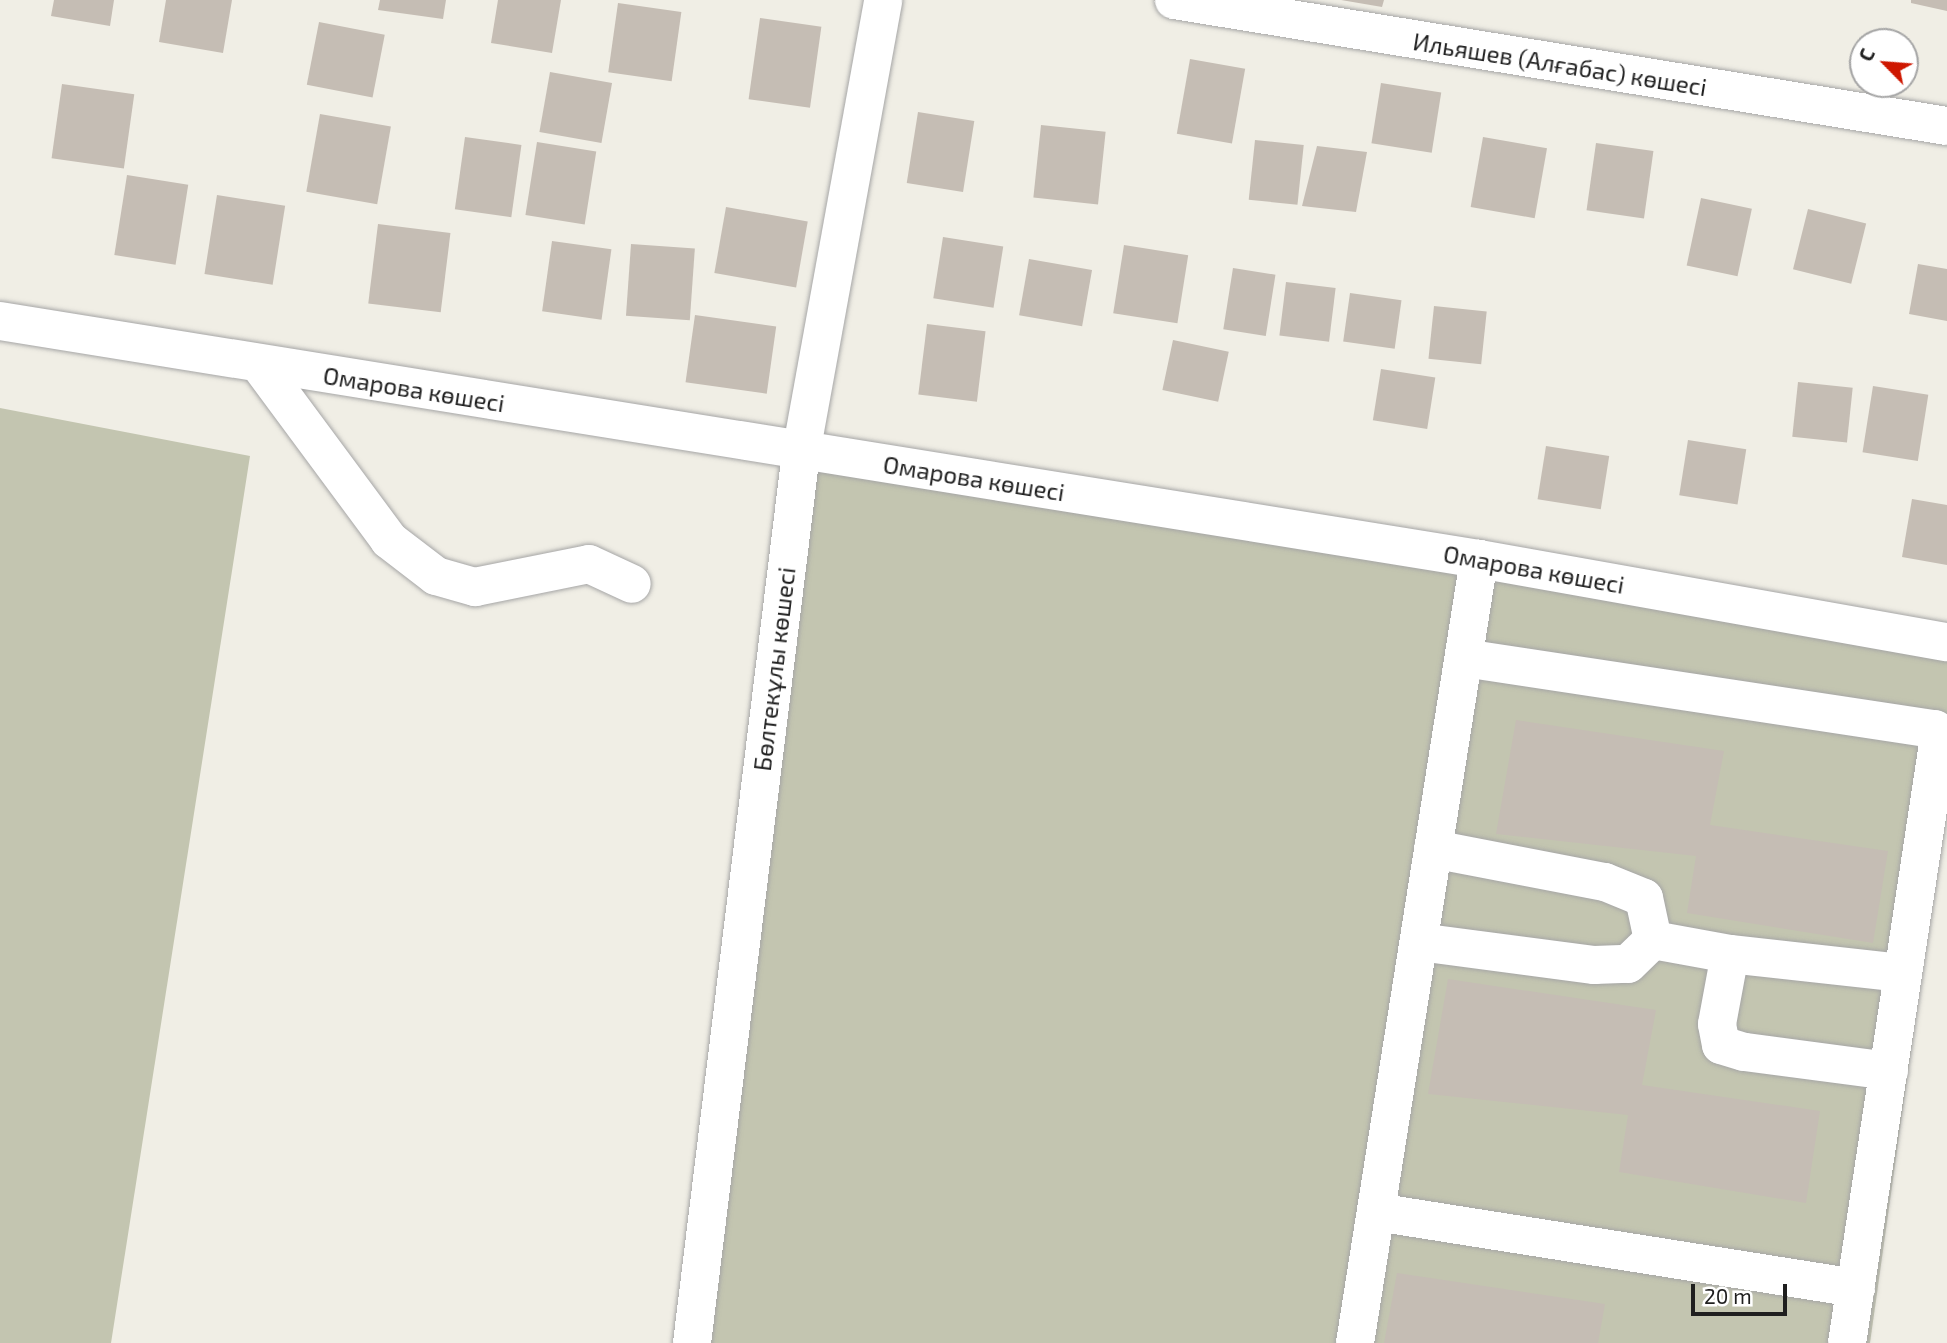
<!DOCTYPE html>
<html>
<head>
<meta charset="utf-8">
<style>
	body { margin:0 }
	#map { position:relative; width:1947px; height:1343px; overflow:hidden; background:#f0eee5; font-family:"Exo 2",sans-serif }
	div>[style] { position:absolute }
	.construction>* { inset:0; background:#c3c5b0 }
	.building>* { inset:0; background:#c5bdb4; transform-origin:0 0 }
	.roads { filter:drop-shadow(0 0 2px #a6a6a6) drop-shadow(0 0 2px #a6a6a6) }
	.minor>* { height:38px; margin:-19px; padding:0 19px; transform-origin:19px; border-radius:19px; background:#fff }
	span { translate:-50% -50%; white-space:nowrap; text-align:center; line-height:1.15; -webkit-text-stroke:5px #fff; paint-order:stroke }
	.street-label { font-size:24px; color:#1f1f1f }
	.north { position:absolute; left:1849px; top:28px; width:70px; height:70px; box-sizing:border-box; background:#fff; border:2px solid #a5a5a5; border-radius:50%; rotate:295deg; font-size:19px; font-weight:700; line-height:28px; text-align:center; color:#1f1f1f }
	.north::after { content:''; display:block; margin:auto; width:24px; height:32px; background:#ce1700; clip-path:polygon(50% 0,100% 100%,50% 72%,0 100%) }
	.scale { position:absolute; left:1691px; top:1284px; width:96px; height:32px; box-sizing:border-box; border:4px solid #1f1f1f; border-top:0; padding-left:9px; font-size:21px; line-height:24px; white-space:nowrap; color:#1f1f1f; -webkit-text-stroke:5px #fff; paint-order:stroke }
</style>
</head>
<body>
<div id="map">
	<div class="construction">
		<div style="clip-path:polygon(0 408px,250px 456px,111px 1343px,0 1343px)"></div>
		<div style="clip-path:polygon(811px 454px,1947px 646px,1947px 794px,1870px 1343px,681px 1343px)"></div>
	</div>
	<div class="building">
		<div style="clip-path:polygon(54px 0,114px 0,110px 26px,51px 16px)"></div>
		<div style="clip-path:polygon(166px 0,232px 0,223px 53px,159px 42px)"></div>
		<div style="clip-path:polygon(380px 0,446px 0,443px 19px,378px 10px)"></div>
		<div style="clip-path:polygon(498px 0,561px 0,552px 53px,491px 43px)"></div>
		<div style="clip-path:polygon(1341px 0,1384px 0,1382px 7px)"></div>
		<div style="clip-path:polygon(1911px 0,1947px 0,1947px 11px,1911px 3px)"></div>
		<div style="left:618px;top:3px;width:64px;height:70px;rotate:8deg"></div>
		<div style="left:760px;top:18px;width:62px;height:82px;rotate:8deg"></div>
		<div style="left:319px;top:22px;width:67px;height:64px;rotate:11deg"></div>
		<div style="left:1190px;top:59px;width:56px;height:76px;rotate:10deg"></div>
		<div style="left:550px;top:72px;width:63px;height:61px;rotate:10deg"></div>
		<div style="left:1381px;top:83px;width:61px;height:61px;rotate:9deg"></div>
		<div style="left:62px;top:84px;width:73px;height:75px;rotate:8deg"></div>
		<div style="left:918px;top:112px;width:57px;height:72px;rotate:9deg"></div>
		<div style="left:320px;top:114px;width:72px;height:79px;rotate:10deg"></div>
		<div style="left:1041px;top:125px;width:65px;height:73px;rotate:6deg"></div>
		<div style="left:465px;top:137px;width:57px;height:73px;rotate:8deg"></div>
		<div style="left:1483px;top:137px;width:65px;height:71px;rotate:10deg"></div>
		<div style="left:1255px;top:140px;width:49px;height:60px;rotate:6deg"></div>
		<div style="left:537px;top:142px;width:60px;height:74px;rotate:9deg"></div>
		<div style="left:1596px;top:143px;width:58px;height:68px;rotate:8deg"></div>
		<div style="clip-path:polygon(1317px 146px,1367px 152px,1356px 212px,1302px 206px)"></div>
		<div style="left:127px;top:175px;width:62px;height:81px;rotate:9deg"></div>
		<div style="left:217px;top:195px;width:69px;height:80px;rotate:9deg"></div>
		<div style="left:1701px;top:198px;width:52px;height:69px;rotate:12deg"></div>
		<div style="left:726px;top:207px;width:83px;height:67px;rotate:10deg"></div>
		<div style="left:1808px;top:209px;width:60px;height:62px;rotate:14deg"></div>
		<div style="left:378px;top:224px;width:73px;height:80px;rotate:7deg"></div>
		<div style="left:943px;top:237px;width:61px;height:62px;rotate:9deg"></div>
		<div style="left:552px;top:241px;width:60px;height:71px;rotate:8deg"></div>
		<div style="left:631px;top:244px;width:64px;height:72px;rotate:4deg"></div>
		<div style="left:1124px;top:245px;width:65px;height:69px;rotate:9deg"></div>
		<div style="left:1029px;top:259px;width:64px;height:57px;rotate:10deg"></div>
		<div style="clip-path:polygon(1918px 264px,1947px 269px,1947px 321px,1909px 314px)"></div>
		<div style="left:1233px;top:268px;width:43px;height:62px;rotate:9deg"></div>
		<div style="left:1286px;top:282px;width:50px;height:54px;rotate:7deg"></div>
		<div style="left:1350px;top:293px;width:52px;height:49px;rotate:8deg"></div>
		<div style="left:1434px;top:306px;width:53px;height:53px;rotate:6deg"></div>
		<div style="left:695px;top:315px;width:82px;height:68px;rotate:8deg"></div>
		<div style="left:927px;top:324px;width:59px;height:71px;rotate:7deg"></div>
		<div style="left:1173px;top:340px;width:57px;height:51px;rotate:12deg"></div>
		<div style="left:1381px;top:369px;width:55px;height:52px;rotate:9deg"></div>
		<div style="left:1798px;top:382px;width:55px;height:55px;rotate:6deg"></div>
		<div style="left:1873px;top:386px;width:56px;height:67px;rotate:9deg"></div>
		<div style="left:1688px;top:440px;width:59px;height:56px;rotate:9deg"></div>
		<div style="left:1546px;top:446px;width:64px;height:54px;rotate:9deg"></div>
		<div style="clip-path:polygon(1912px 499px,1947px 505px,1947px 565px,1902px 557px)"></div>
		<div style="clip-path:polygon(1516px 720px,1724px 751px,1710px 825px,1888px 851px,1873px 943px,1687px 913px,1696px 856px,1496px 834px)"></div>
		<div style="clip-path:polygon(1448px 979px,1656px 1010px,1642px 1085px,1820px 1111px,1806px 1203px,1619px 1172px,1628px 1115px,1428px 1094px)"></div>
		<div style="clip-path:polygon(1397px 1273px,1605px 1304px,1598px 1343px,1384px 1343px)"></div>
	</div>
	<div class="roads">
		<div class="minor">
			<div style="left:1174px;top:0;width:783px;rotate:9.26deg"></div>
			<div style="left:0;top:321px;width:1498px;rotate:9.14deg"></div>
			<div style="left:1479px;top:559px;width:475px;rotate:10.1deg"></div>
			<div style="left:259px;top:364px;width:219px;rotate:53.5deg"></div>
			<div style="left:389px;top:540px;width:59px;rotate:37.5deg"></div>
			<div style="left:436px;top:576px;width:41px;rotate:15.8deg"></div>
			<div style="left:475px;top:587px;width:116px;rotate:-11.4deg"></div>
			<div style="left:589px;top:564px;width:47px;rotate:24.9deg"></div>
			<div style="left:1464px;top:658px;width:476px;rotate:8.6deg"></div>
			<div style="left:1935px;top:729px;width:9px;rotate:63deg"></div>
			<div style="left:1939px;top:737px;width:613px;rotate:98.63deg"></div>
			<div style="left:1433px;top:849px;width:175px;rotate:10.9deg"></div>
			<div style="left:1605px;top:882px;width:42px;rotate:22.3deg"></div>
			<div style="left:1644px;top:898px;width:43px;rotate:77.9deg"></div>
			<div style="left:1419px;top:942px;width:177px;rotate:7.5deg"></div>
			<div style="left:1594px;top:965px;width:34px;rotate:-2deg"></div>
			<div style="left:1628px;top:964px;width:35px;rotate:-44deg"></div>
			<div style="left:1653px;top:940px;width:78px;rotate:10.3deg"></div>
			<div style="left:1889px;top:1071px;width:146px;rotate:-172.5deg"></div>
			<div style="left:1744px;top:1052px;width:24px;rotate:-163deg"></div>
			<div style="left:1721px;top:1045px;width:21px;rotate:-101deg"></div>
			<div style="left:1717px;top:1024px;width:71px;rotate:-79.5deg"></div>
			<div style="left:1730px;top:954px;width:174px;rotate:6.3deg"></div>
			<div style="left:1376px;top:1212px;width:486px;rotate:9deg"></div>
			<div style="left:692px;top:1343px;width:897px;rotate:-83.02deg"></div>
			<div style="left:801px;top:453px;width:460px;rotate:-79.7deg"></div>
			<div style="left:1355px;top:1343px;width:794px;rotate:-81.01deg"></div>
		</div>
	</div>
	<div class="street-label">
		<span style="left:1560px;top:64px;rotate:9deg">Ильяшев (Алғабас) көшесі</span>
		<span style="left:414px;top:389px;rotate:9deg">Омарова көшесі</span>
		<span style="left:974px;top:478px;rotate:9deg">Омарова көшесі</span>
		<span style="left:1534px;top:569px;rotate:10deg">Омарова көшесі</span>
		<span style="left:774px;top:669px;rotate:-83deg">Бөлтекұлы көшесі</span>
	</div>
	<div class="north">С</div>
	<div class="scale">20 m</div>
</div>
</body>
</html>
